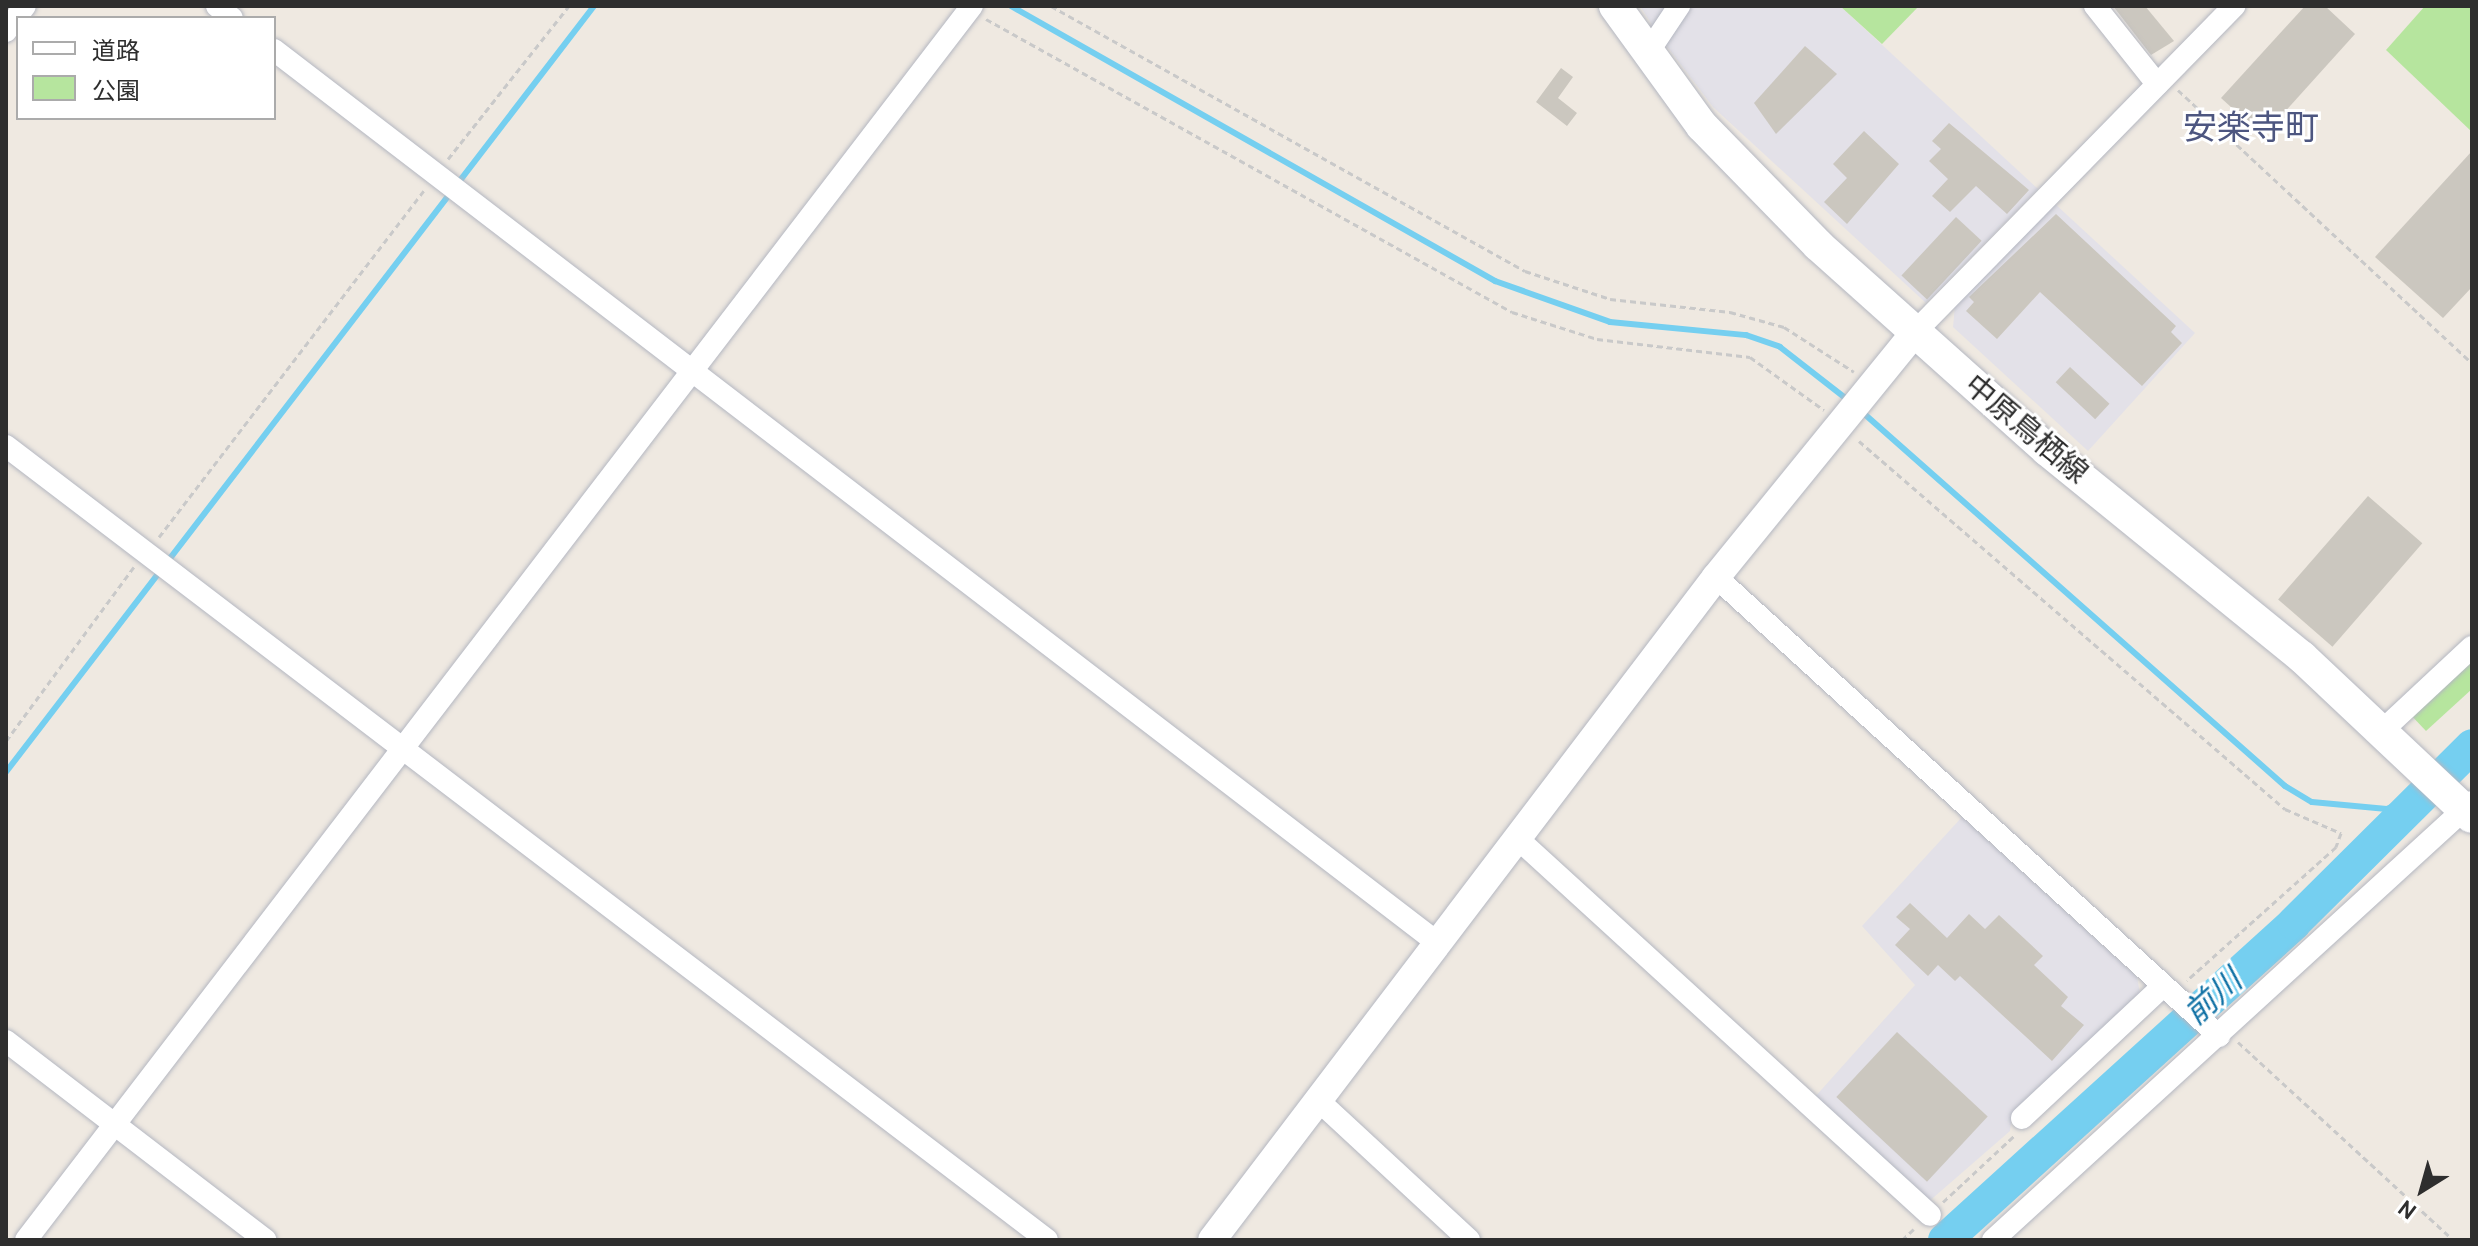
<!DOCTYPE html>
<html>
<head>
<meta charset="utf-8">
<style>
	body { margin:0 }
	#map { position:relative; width:2478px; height:1246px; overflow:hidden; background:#efe9e1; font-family:Cabin,"Noto Sans JP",sans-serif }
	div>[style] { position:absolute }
	.industrial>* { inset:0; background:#e3e1e8 }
	.green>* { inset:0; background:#b6e59e }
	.stream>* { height:6px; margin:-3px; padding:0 3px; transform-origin:3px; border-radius:3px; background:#75cff0 }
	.river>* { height:34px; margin:-17px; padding:0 17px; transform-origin:17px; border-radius:17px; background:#75cff0 }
	.building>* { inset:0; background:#cbc7bf; transform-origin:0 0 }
	.path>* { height:3px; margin-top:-1.5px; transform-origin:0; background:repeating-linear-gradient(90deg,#c9c9c9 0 6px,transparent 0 10px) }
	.roads { filter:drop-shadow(0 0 2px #b4b7c1) drop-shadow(0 0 2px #b4b7c1) }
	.minor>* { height:22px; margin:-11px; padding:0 11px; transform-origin:11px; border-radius:11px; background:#fff }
	.tertiary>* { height:28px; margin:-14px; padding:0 14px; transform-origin:14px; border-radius:14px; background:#fff }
	.secondary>* { height:32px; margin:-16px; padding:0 16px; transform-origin:16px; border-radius:16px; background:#fff }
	span { translate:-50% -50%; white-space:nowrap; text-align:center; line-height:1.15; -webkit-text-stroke:6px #fff; paint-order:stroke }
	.street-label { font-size:30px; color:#2e2e2e }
	.water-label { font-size:32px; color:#0d6fa3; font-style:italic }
	.quarter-label { font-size:34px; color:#4d5680 }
	.frame { position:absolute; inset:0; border:8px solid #2e2e2e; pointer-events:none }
	.legend { position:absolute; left:16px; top:16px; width:260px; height:104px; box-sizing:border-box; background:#fff; border:2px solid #ababab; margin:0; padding:10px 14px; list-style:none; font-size:24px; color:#2e2e2e }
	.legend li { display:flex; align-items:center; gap:16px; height:40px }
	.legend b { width:40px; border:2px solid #ababab }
	.north { position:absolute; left:2382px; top:1150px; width:80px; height:80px; -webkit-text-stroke:6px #fff; paint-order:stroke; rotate:217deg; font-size:22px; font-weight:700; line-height:32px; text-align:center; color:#2e2e2e }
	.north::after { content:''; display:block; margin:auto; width:28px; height:36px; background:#2e2e2e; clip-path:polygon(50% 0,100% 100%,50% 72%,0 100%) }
</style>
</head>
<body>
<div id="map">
	<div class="industrial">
		<div style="clip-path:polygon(1640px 6px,1671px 6px,1656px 31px)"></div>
		<div style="clip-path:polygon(1685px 6px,1840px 6px,2038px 189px,1926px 303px,1713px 107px,1663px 41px)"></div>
		<div style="clip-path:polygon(2053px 202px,2195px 333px,2088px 451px,1953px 327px,1955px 306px)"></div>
		<div style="clip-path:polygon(1962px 817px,2137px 977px,2140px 993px,2012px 1115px,2010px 1131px,1926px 1204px,1814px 1098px,1915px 985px,1862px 926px)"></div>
	</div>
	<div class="green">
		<div style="clip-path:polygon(1840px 6px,1919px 6px,1882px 44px)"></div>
		<div style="clip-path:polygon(2425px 6px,2472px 6px,2472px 132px,2386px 50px)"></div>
		<div style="clip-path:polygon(2472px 653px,2472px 689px,2426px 731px,2408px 712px)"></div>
	</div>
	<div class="stream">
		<div style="left:1011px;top:6px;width:557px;rotate:29.6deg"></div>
		<div style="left:1495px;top:281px;width:122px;rotate:19.6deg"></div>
		<div style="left:1610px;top:322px;width:137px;rotate:5.5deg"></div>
		<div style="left:1746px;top:335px;width:36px;rotate:19deg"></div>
		<div style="left:1780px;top:347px;width:88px;rotate:38deg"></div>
		<div style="left:1861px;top:411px;width:566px;rotate:41.49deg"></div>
		<div style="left:2285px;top:786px;width:31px;rotate:31deg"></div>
		<div style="left:2312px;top:802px;width:75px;rotate:5.3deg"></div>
		<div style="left:2387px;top:809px;width:40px;rotate:-25deg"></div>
		<div style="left:6px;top:772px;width:966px;rotate:-52.49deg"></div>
	</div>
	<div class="river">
		<div style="left:1945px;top:1240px;width:471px;rotate:-42.2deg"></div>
		<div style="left:2294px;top:923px;width:251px;rotate:-44.8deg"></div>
	</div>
	<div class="building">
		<div style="clip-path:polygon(2113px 6px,2145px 6px,2174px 41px,2151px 55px)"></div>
		<div style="clip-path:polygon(2305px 6px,2325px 6px,2355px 34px,2263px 136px,2221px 98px)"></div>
		<div style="clip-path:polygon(1805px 46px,1837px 74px,1776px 134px,1754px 103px)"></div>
		<div style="clip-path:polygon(1561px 68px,1573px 77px,1558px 98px,1577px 113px,1567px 126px,1536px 102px)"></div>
		<div style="clip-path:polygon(1949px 123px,2029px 190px,2007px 214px,1976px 186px,1950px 212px,1932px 196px,1948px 179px,1929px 161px,1941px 149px,1932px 141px)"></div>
		<div style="clip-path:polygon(1864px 131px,1899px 164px,1847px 224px,1824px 202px,1847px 178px,1833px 164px)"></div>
		<div style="clip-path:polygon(2472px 151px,2472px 287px,2443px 318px,2375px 257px)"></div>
		<div style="clip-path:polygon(2056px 214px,2176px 326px,2171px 332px,2182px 343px,2142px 386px,2040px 292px,1997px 339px,1966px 311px,1974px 302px,1969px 297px)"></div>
		<div style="left:1956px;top:217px;width:35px;height:80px;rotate:43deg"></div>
		<div style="left:2070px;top:367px;width:54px;height:21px;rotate:43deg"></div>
		<div style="left:2368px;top:496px;width:72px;height:137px;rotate:41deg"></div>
		<div style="clip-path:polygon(1910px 903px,1947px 938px,1969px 914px,1985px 929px,1999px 915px,2043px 956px,2034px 965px,2068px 997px,2061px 1006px,2084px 1025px,2052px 1061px,1960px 976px,1955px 981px,1938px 965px,1928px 976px,1895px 945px,1910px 929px,1896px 917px)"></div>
		<div style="left:1897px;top:1032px;width:124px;height:89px;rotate:43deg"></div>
	</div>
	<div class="path">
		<div style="left:1051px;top:6px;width:543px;rotate:29.21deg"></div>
		<div style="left:1525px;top:271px;width:89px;rotate:18.2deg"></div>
		<div style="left:1610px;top:299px;width:121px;rotate:6.2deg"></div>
		<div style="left:1730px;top:312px;width:56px;rotate:15.5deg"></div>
		<div style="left:1784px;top:327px;width:83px;rotate:32.7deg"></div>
		<div style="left:986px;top:19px;width:602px;rotate:29.12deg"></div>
		<div style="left:1512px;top:312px;width:89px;rotate:17.6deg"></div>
		<div style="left:1597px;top:339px;width:154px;rotate:6.7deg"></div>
		<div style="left:1750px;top:357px;width:91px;rotate:35.6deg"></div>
		<div style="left:2178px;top:90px;width:401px;rotate:42.9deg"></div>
		<div style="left:448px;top:159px;width:195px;rotate:-51.7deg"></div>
		<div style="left:1859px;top:441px;width:563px;rotate:40.82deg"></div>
		<div style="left:2285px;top:809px;width:61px;rotate:23.2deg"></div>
		<div style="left:2341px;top:833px;width:15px;rotate:110deg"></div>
		<div style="left:2336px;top:847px;width:200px;rotate:138.2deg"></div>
		<div style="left:159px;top:537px;width:436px;rotate:-52.6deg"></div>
		<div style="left:6px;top:741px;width:216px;rotate:-53.7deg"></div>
		<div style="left:2238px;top:1042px;width:292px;rotate:42.6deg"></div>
		<div style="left:1943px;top:1202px;width:97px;rotate:-42.9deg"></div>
		<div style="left:1902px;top:1240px;width:16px;rotate:-43deg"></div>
	</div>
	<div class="roads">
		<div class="minor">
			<div style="left:217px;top:6px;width:19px;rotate:39deg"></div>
			<div style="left:2095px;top:6px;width:100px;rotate:51.5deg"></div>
			<div style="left:6px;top:31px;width:31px;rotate:-53deg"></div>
			<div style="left:274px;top:50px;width:1468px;rotate:37.5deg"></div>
			<div style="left:1647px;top:54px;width:58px;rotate:-56.3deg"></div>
			<div style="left:1914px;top:333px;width:458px;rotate:-45.6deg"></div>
			<div style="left:6px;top:446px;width:1309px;rotate:37.33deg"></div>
			<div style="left:1716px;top:577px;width:681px;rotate:42.38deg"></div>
			<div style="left:2384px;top:729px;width:120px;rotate:-43deg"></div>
			<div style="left:1517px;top:838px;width:559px;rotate:42.39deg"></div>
			<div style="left:6px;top:1041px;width:327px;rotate:37.5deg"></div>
			<div style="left:1320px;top:1102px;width:203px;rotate:42.8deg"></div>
			<div style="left:2022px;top:1118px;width:192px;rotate:-43.1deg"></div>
			<div style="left:26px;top:1240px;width:1555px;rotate:-52.53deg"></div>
			<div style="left:1993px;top:1240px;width:649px;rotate:-42.44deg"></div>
		</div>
		<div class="tertiary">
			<div style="left:1212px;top:1240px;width:833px;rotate:-52.76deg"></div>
			<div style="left:1716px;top:577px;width:314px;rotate:-50.9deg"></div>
		</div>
		<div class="secondary">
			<div style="left:1615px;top:6px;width:148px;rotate:54.1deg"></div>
			<div style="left:1702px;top:126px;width:166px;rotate:45.7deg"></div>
			<div style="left:1818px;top:245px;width:307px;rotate:41.8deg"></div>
			<div style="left:2047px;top:450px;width:328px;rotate:39.1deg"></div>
			<div style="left:2302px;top:657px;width:233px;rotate:43.3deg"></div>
		</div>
	</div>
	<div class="street-label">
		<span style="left:2026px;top:429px;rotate:40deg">中原鳥栖線</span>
	</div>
	<div class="water-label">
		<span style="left:2213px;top:997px;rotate:-42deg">前川</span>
	</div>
	<div class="quarter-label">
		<span style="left:2251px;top:128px">安楽寺町</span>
	</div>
	<div class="frame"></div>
	<ul class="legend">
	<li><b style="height:10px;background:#fff"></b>道路</li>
	<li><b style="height:22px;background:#b6e59e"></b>公園</li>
	</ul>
	<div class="north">N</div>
</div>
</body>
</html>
